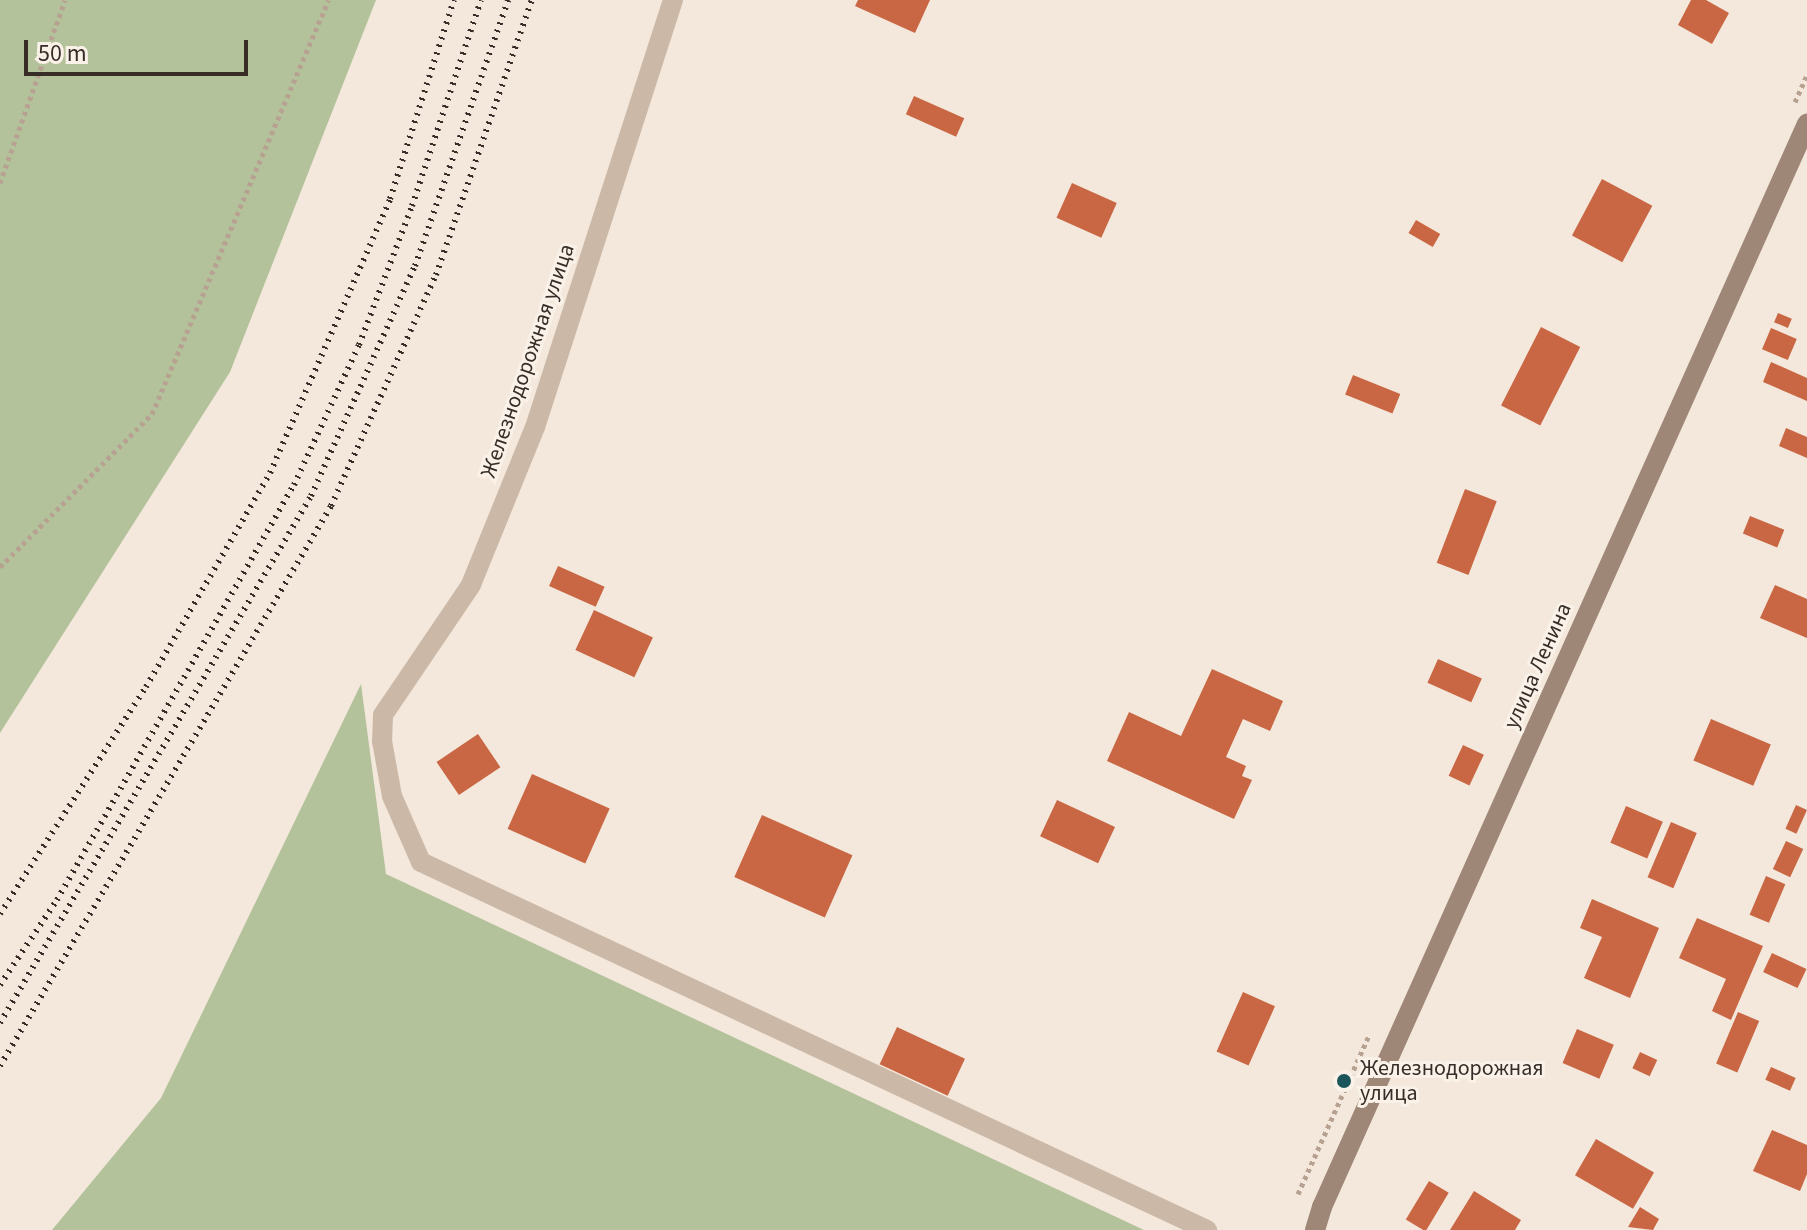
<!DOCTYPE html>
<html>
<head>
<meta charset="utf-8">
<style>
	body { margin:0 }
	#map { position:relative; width:1807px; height:1230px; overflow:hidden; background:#f3e8db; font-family:"Source Sans 3",sans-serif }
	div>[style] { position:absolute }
	.green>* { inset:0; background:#b4c29b }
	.building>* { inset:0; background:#c96643; transform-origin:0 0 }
	.path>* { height:5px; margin-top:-2.5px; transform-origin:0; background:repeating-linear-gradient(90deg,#b7a291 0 4px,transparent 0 8px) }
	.street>* { height:20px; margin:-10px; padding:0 10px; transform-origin:10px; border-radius:10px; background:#cbb8a7 }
	.secondary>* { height:20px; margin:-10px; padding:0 10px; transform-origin:10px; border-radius:10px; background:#9f8778 }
	.rail>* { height:6px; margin-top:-3px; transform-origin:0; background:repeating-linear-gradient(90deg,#372d28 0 2px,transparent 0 8px) }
	.dots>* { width:22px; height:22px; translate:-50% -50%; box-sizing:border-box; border:4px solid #faf2e8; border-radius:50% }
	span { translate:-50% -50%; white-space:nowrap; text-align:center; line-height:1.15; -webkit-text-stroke:6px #faf2e8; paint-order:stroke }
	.street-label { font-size:22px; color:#372d28 }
	.poi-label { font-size:22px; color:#372d28 }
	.left { translate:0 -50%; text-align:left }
	.scale { position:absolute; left:24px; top:40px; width:224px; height:36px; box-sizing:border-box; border:4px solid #372d28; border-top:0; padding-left:10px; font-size:24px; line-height:28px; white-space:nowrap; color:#372d28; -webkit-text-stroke:6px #faf2e8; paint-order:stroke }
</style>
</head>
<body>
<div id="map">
	<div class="green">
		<div style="clip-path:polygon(0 0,376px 0,230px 372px,0 733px)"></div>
		<div style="clip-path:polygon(361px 684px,386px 874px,1144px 1230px,52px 1230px,161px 1098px)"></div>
	</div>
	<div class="building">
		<div style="clip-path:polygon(858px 0,930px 0,915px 33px,855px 6px)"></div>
		<div style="clip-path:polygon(1691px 0,1706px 0,1729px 13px,1712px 44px,1678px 25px)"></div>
		<div style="left:914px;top:96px;width:55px;height:20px;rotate:24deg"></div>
		<div style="left:1602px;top:179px;width:57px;height:64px;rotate:28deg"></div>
		<div style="left:1072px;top:183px;width:49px;height:38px;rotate:24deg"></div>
		<div style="left:1416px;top:220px;width:28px;height:15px;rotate:30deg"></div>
		<div style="left:1778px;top:313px;width:15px;height:10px;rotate:23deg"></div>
		<div style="left:1541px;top:327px;width:44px;height:88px;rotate:27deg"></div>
		<div style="left:1771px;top:328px;width:28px;height:23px;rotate:23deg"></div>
		<div style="clip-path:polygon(1771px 362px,1807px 378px,1807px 401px,1763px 382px)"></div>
		<div style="left:1353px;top:375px;width:51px;height:21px;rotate:22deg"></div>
		<div style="clip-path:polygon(1786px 428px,1807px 437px,1807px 458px,1779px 446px)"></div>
		<div style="left:1465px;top:489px;width:34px;height:79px;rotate:21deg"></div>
		<div style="left:1750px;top:516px;width:37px;height:19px;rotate:22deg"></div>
		<div style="left:558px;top:566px;width:51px;height:22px;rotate:24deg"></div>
		<div style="clip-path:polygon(1775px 585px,1807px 599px,1807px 638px,1760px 618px)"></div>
		<div style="left:594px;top:610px;width:65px;height:44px;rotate:25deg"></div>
		<div style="left:1438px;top:659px;width:48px;height:26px;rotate:24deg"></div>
		<div style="clip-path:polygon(1212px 669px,1283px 701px,1270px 731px,1243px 719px,1226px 757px,1246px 766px,1242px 776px,1252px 780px,1234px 819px,1107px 761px,1129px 712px,1181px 736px)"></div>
		<div style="left:1711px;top:719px;width:65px;height:45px;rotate:23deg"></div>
		<div style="left:478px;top:734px;width:40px;height:50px;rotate:56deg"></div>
		<div style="left:1463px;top:745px;width:23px;height:34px;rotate:25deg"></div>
		<div style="left:532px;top:774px;width:85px;height:60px;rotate:24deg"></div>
		<div style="left:1057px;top:800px;width:64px;height:40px;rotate:25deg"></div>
		<div style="left:1796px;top:805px;width:12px;height:26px;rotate:24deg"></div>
		<div style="left:1626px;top:806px;width:40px;height:40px;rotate:23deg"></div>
		<div style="left:762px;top:815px;width:99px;height:68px;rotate:24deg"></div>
		<div style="left:1671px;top:822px;width:28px;height:60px;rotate:23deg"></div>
		<div style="left:1786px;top:841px;width:19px;height:31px;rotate:25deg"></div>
		<div style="left:1766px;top:876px;width:21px;height:42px;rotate:23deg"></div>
		<div style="clip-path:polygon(1592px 899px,1659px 928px,1630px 998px,1584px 978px,1602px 937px,1580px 928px)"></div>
		<div style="clip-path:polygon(1697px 918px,1763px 946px,1731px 1020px,1712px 1011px,1726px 979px,1679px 958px)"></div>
		<div style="left:1772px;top:953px;width:38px;height:21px;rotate:25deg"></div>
		<div style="left:1243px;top:992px;width:35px;height:65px;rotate:24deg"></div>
		<div style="left:1738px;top:1012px;width:23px;height:56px;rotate:23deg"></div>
		<div style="left:897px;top:1027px;width:75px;height:41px;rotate:25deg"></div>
		<div style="left:1577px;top:1029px;width:40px;height:37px;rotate:23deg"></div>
		<div style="left:1640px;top:1052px;width:19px;height:18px;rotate:25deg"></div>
		<div style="left:1771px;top:1067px;width:27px;height:14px;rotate:24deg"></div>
		<div style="clip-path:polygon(1772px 1130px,1807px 1145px,1807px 1174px,1800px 1191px,1753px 1171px)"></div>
		<div style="left:1596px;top:1139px;width:67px;height:42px;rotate:30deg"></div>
		<div style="left:1429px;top:1181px;width:23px;height:45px;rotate:31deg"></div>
		<div style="clip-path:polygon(1474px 1191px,1521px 1220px,1515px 1230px,1450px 1230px)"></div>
		<div style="clip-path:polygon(1640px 1207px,1659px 1219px,1653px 1230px,1628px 1227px)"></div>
	</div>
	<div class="path">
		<div style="left:1795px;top:102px;width:30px;rotate:-66deg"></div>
		<div style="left:0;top:183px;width:194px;rotate:-70.4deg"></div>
		<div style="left:0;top:567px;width:216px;rotate:-45.2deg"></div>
		<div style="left:152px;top:414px;width:450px;rotate:-66.9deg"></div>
		<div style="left:1298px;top:1194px;width:174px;rotate:-65.9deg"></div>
	</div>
	<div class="street">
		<div style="left:673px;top:0;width:449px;rotate:107.9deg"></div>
		<div style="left:535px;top:427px;width:170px;rotate:112.1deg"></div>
		<div style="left:471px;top:585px;width:157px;rotate:124.1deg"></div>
		<div style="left:383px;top:715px;width:26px;rotate:92deg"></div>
		<div style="left:382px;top:741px;width:56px;rotate:79.7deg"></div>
		<div style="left:392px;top:796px;width:72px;rotate:66.3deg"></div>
		<div style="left:421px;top:862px;width:868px;rotate:25.09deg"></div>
	</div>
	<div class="secondary">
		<div style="left:1315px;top:1230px;width:24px;rotate:-73deg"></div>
		<div style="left:1322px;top:1207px;width:1187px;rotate:-65.88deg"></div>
	</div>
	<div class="rail">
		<div style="left:0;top:914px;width:270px;rotate:-57.3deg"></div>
		<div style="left:146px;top:687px;width:247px;rotate:-59.9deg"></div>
		<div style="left:270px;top:473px;width:299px;rotate:-66.3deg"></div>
		<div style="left:390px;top:199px;width:209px;rotate:-72.2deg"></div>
		<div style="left:0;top:985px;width:102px;rotate:-56.2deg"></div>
		<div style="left:57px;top:900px;width:478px;rotate:-60.3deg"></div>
		<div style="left:294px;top:485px;width:154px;rotate:-65.1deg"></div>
		<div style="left:359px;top:345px;width:149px;rotate:-69.1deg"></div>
		<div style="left:412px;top:206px;width:217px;rotate:-71.5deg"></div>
		<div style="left:0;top:1023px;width:612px;rotate:-59.45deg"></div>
		<div style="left:311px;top:496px;width:252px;rotate:-65.7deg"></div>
		<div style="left:415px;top:266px;width:282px;rotate:-70.7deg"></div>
		<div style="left:0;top:1066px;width:651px;rotate:-59.41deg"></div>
		<div style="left:331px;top:506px;width:254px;rotate:-65.6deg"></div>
		<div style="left:436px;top:275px;width:291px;rotate:-70.8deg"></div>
	</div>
	<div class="dots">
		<div style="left:1344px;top:1081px;background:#1c555a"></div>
	</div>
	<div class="street-label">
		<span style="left:528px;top:361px;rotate:-71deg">Железнодорожная улица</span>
		<span style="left:1538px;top:666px;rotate:-66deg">улица Ленина</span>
	</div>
	<div class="poi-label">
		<span class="left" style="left:1360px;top:1081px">Железнодорожная<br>улица</span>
	</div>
	<div class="scale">50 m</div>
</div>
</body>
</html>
